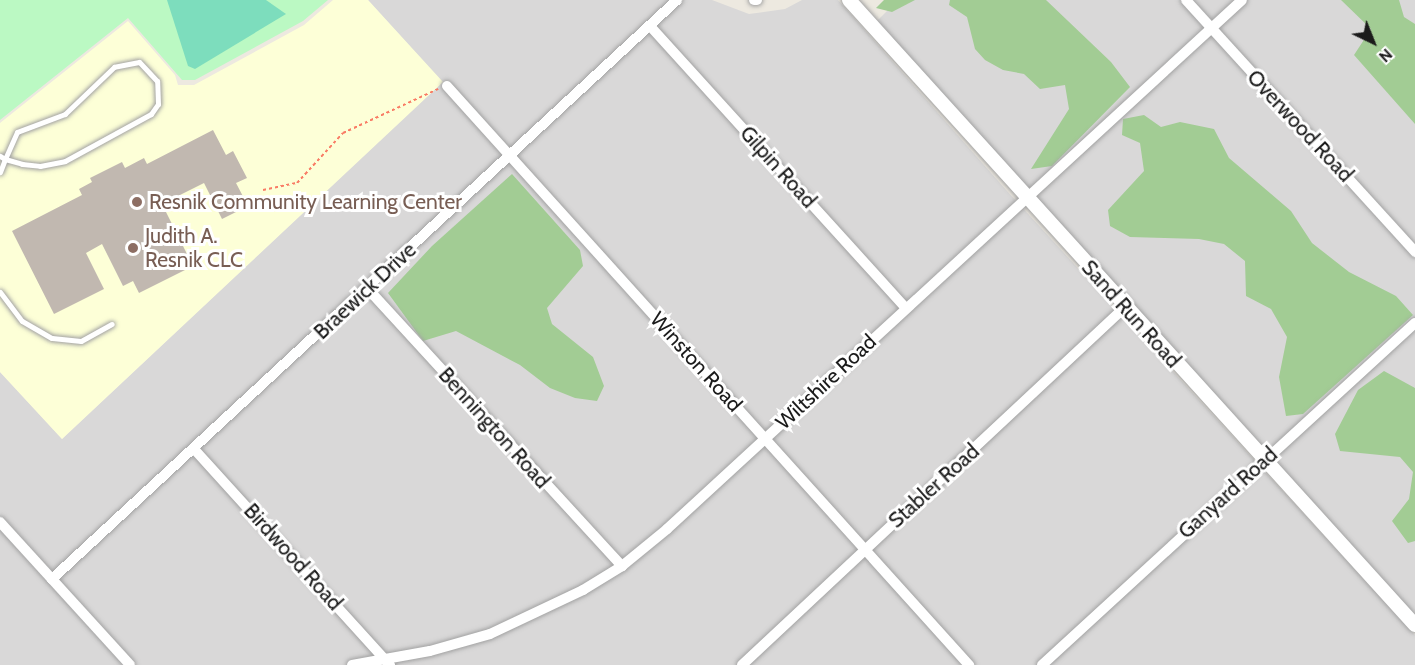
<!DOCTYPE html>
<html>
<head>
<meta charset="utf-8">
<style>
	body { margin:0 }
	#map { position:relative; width:1415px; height:665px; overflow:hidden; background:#ede9e0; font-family:Cabin,sans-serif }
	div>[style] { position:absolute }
	.residential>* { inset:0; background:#d9d8d8 }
	.education>* { inset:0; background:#fdffd7 }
	.forest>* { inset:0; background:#a2cc94 }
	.park>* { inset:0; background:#bbf9c3 }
	.pitch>* { inset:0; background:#7dddbd }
	.building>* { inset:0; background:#c1b8b0 }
	.path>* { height:2px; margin-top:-1px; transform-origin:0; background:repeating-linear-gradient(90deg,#f97c65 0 3px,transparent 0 6px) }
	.roads { filter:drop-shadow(0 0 2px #a2a2a2) drop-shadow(0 0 2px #a2a2a2) }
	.service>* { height:5px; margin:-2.5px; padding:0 2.5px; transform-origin:2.5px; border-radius:2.5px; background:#fff }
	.minor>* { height:10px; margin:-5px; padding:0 5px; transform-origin:5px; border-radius:5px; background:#fff }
	.tertiary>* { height:14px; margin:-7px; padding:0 7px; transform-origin:7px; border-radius:7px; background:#fff }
	.dots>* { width:16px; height:16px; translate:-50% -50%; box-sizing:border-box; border:3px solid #fff; border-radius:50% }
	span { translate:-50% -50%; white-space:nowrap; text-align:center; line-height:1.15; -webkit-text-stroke:6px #fff; paint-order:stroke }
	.street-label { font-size:21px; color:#1b1b1b }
	.education-label { font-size:21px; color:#785e54 }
	.left { translate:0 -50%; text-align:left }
	.north { position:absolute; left:1343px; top:12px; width:60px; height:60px; -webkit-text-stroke:4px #fff; paint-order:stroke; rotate:137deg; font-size:16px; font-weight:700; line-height:24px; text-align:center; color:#1b1b1b }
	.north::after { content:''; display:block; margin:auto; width:21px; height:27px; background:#1b1b1b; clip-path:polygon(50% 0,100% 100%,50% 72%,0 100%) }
</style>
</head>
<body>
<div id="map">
	<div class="residential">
		<div style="clip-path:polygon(368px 0,712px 0,749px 14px,785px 9px,802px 0,838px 0,1007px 191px,1415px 635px,1415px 665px,0 665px,0 372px,62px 439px,442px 82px)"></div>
		<div style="clip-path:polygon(898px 0,1415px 0,1415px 625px,872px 26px)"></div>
	</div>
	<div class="education">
		<div style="clip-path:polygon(333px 0,368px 0,443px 82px,62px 439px,0 372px,0 123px,128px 21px,175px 75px,178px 85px,194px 85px,304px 25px)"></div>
	</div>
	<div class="forest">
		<div style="clip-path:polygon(884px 0,915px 0,892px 12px,876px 8px)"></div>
		<div style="clip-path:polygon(950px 0,1046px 0,1111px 62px,1130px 87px,1052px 166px,1031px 169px,1069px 109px,1065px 85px,1040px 89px,1024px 74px,1003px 70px,985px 60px,975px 49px,967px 17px,949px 5px)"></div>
		<div style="clip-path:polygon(1341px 0,1399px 0,1404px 17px,1415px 24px,1415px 124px,1354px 55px,1371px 29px)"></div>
		<div style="clip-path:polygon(1144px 115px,1161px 127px,1180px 122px,1214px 129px,1229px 158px,1291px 211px,1312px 243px,1349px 272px,1396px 296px,1413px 315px,1303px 414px,1286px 416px,1279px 377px,1287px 337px,1271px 309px,1246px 296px,1245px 261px,1224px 244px,1199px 239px,1130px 237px,1110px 226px,1108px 210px,1144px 171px,1140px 143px,1122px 135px,1123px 119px)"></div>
		<div style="clip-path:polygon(512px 174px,580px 250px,583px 266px,547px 308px,552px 324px,593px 357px,604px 386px,597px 401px,575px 398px,550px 388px,520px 365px,456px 331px,423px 341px,388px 293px,432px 246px)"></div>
		<div style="clip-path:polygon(1384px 371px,1415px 388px,1415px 541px,1408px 543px,1392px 521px,1409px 499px,1413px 472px,1400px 457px,1340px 451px,1335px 434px,1358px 390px)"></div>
	</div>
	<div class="park">
		<div style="clip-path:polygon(0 0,328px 0,303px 21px,195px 80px,182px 80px,128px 18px,0 120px)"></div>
	</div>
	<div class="pitch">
		<div style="clip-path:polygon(167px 0,266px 0,286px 14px,195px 69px,188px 66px)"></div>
	</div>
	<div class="building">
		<div style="clip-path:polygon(213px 130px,226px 155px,233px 151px,247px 178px,236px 183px,248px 206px,222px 219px,204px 183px,162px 204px,193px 266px,139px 293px,133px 281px,123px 286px,102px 244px,86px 253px,104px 289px,54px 314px,12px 231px,82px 195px,79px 189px,92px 182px,90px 178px,122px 162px,125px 168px,144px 158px,147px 164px)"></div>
	</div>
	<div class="path">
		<div style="left:263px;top:190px;width:35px;rotate:-12deg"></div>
		<div style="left:297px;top:183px;width:68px;rotate:-47.4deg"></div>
		<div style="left:343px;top:133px;width:105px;rotate:-24.9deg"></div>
	</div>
	<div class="roads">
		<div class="service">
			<div style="left:0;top:156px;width:6px;rotate:31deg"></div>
			<div style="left:5px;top:159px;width:18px;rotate:16deg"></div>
			<div style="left:22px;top:164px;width:18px;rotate:6deg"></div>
			<div style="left:40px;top:166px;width:25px;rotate:-11deg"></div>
			<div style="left:65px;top:161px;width:98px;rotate:-28.7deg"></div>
			<div style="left:151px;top:114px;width:12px;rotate:-55deg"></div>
			<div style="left:158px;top:104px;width:23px;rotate:-92deg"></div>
			<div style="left:157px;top:81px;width:26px;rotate:-133deg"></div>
			<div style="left:139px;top:62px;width:25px;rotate:169deg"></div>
			<div style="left:114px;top:67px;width:68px;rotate:136.2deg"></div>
			<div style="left:65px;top:114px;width:51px;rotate:159.4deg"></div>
			<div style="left:17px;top:132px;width:30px;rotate:114deg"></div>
			<div style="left:5px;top:159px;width:14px;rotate:111deg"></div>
			<div style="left:0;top:292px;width:36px;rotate:53deg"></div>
			<div style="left:22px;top:321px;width:34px;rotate:30deg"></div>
			<div style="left:52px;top:338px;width:29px;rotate:6deg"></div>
			<div style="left:81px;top:341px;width:35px;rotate:-29deg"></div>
		</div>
		<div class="minor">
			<div style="left:754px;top:0;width:3px"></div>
			<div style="left:1186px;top:0;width:341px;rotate:47.7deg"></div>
			<div style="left:650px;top:26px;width:381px;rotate:47.8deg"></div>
			<div style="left:447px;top:86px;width:780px;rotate:47.96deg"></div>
			<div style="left:368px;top:289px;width:376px;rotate:47.5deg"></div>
			<div style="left:194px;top:449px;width:292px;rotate:47.8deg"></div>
			<div style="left:0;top:522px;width:193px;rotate:47.7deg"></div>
			<div style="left:52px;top:579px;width:852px;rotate:-42.81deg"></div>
			<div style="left:352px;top:665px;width:79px;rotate:-10.2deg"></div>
			<div style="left:430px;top:651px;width:62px;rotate:-15.8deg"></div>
			<div style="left:490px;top:634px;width:103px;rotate:-25.3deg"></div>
			<div style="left:583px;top:590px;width:46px;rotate:-31.6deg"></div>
			<div style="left:622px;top:566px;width:58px;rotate:-39.4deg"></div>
			<div style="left:667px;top:529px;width:781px;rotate:-42.61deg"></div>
			<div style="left:742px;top:665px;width:526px;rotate:-43.07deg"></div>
			<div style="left:1042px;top:665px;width:506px;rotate:-42.52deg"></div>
		</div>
		<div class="tertiary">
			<div style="left:849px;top:0;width:843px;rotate:47.84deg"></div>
		</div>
	</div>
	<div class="dots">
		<div style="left:137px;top:202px;background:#8d6e63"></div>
		<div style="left:133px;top:248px;background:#8d6e63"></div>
	</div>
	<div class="street-label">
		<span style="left:1300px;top:126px;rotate:47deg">Overwood Road</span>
		<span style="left:778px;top:167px;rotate:48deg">Gilpin Road</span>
		<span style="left:365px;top:291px;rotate:-43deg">Braewick Drive</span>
		<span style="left:1131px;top:314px;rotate:48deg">Sand Run Road</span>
		<span style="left:696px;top:362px;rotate:48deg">Winston Road</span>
		<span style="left:826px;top:382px;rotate:-43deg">Wiltshire Road</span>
		<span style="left:494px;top:428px;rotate:48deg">Bennington Road</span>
		<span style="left:934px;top:486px;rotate:-42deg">Stabler Road</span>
		<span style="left:1228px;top:493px;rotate:-42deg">Ganyard Road</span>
		<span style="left:293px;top:557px;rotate:48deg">Birdwood Road</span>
	</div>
	<div class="education-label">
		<span class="left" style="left:149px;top:202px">Resnik Community Learning Center</span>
		<span class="left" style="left:145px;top:248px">Judith A.<br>Resnik CLC</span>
	</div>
	<div class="north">N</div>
</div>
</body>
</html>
